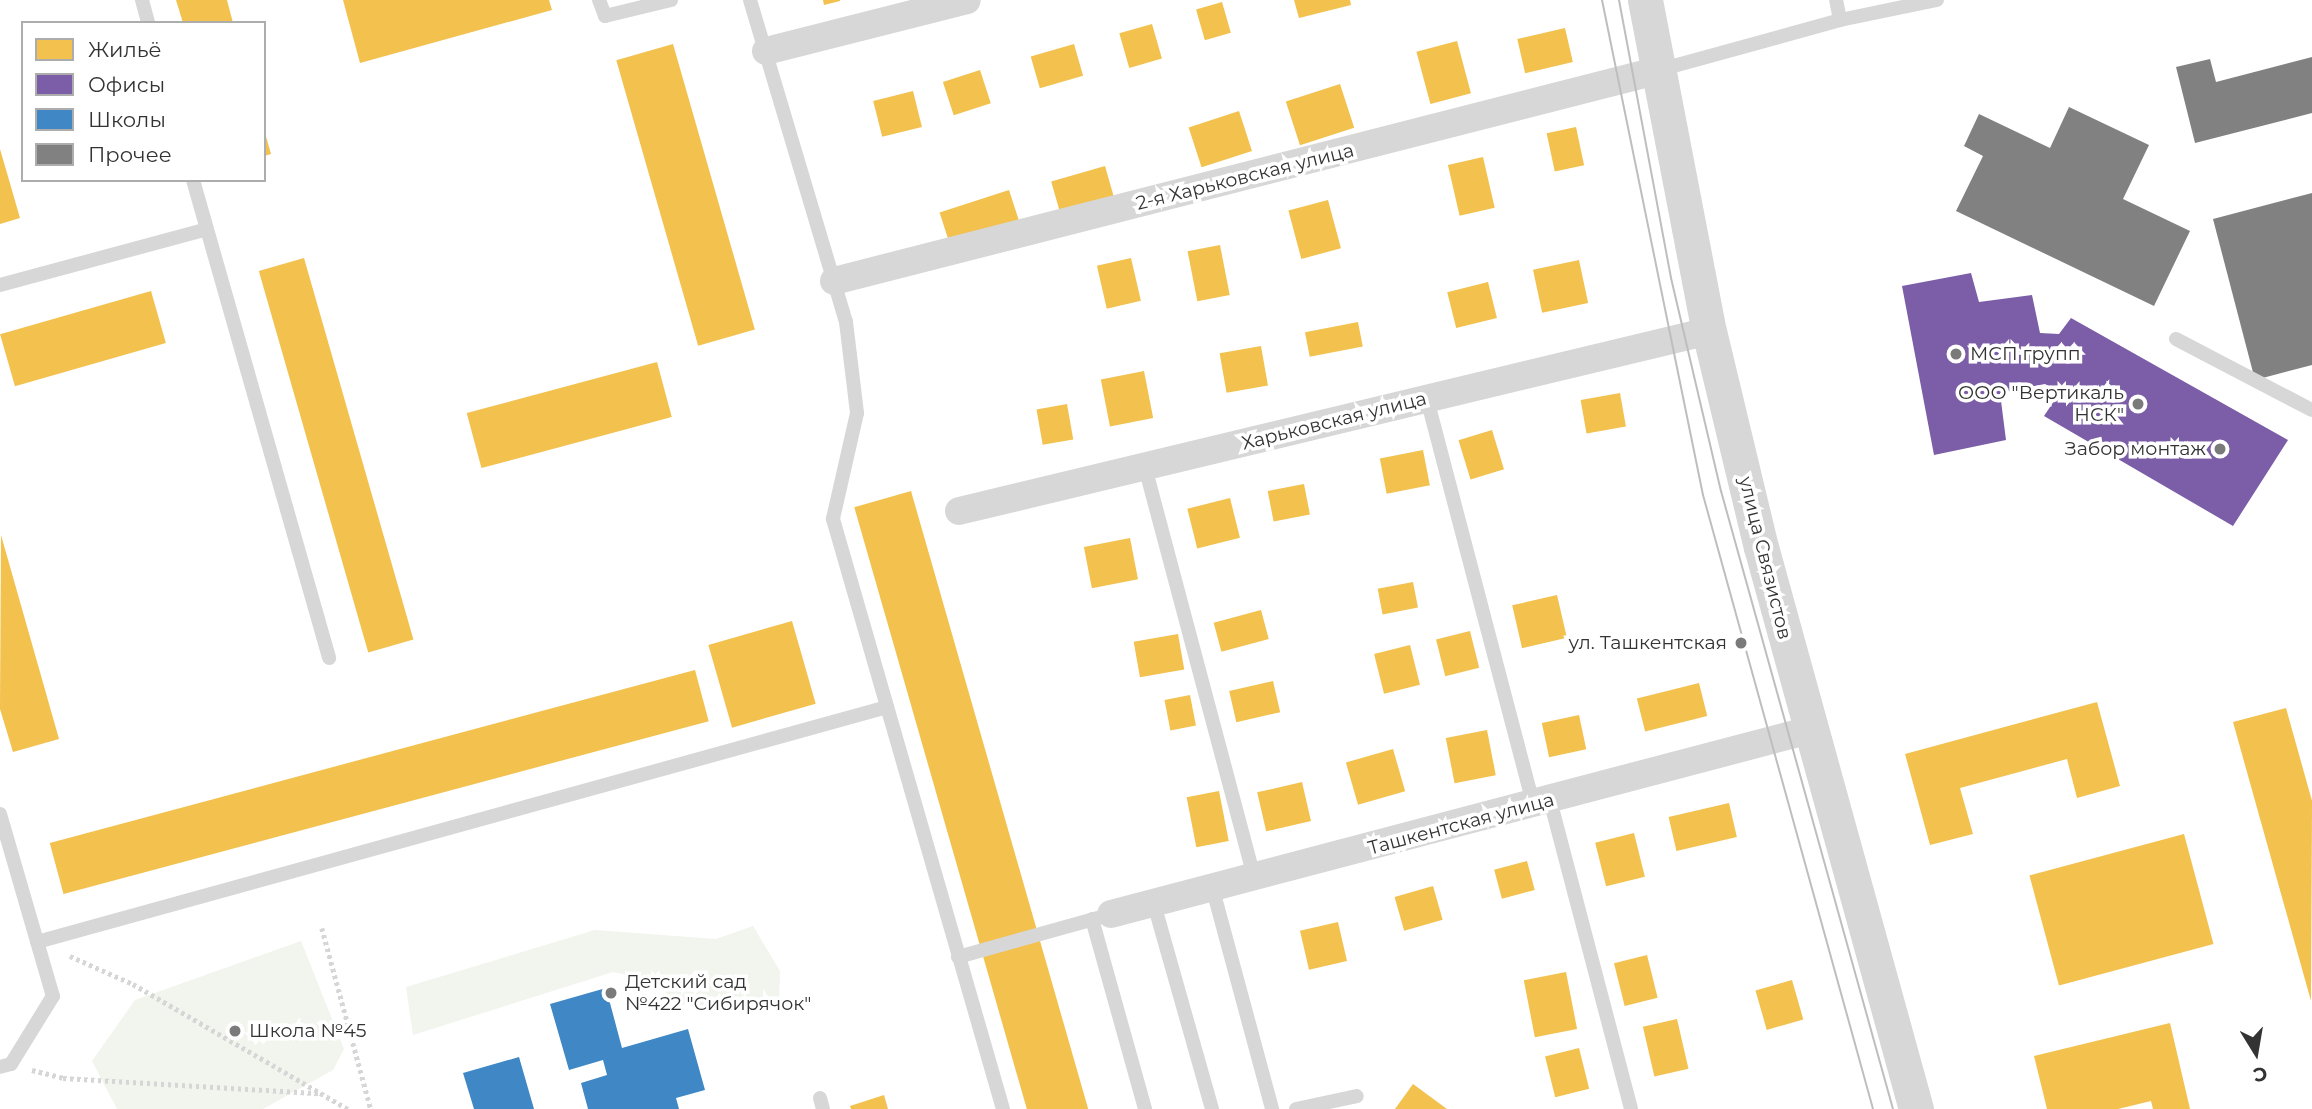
<!DOCTYPE html>
<html>
<head>
<meta charset="utf-8">
<style>
	body { margin:0 }
	#map { position:relative; width:2312px; height:1109px; overflow:hidden; background:#fff; font-family:Montserrat,sans-serif }
	div>[style] { position:absolute }
	.green>* { inset:0; background:#f1f5ed }
	.homes>* { inset:0; background:#f2c14e; transform-origin:0 0 }
	.offices>* { inset:0; background:#7b5ea7 }
	.schools>* { inset:0; background:#3f88c5 }
	.building>* { inset:0; background:#818181 }
	.path>* { height:4.5px; margin-top:-2.25px; transform-origin:0; background:repeating-linear-gradient(90deg,#d6d6d6 0 3.5px,transparent 0 7px) }
	.service>* { height:14px; margin:-7px; padding:0 7px; transform-origin:7px; border-radius:7px; background:#d7d7d7 }
	.minor>* { height:28px; margin:-14px; padding:0 14px; transform-origin:14px; border-radius:14px; background:#d7d7d7 }
	.tertiary>* { height:35px; margin:-17.5px; padding:0 17.5px; transform-origin:17.5px; border-radius:17.5px; background:#d7d7d7 }
	.tram>* { height:2px; margin:-1px; padding:0 1px; transform-origin:1px; border-radius:1px; background:#bebebe }
	.dots>* { width:19px; height:19px; translate:-50% -50%; box-sizing:border-box; border:4px solid #fff; border-radius:50% }
	span { translate:-50% -50%; white-space:nowrap; text-align:center; line-height:1.15; -webkit-text-stroke:7px #fff; paint-order:stroke }
	.street-label { font-size:19px; color:#333 }
	.poi-label { font-size:19px; color:#333 }
	.left { translate:0 -50%; text-align:left }
	.right { translate:-100% -50%; text-align:right }
	.legend { position:absolute; left:21px; top:21px; width:245px; height:161px; box-sizing:border-box; background:#fff; border:2px solid #adadad; margin:0; padding:9px 12px; list-style:none; font-size:21px; color:#333 }
	.legend li { display:flex; align-items:center; gap:14px; height:35px }
	.legend b { width:35px; border:2px solid #adadad }
	.north { position:absolute; left:2221px; top:1018px; width:70px; height:70px; -webkit-text-stroke:5px #fff; paint-order:stroke; rotate:169deg; font-size:19px; font-weight:700; line-height:28px; text-align:center; color:#333 }
	.north::after { content:''; display:block; margin:auto; width:24px; height:32px; background:#333; clip-path:polygon(50% 0,100% 100%,50% 72%,0 100%) }
</style>
</head>
<body>
<div id="map">
	<div class="green">
		<div style="clip-path:polygon(753px 926px,780px 971px,779px 1007px,679px 1005px,653px 980px,613px 972px,413px 1035px,406px 987px,595px 930px,716px 939px)"></div>
		<div style="clip-path:polygon(301px 941px,344px 1049px,333px 1070px,263px 1109px,117px 1109px,92px 1061px,135px 1000px)"></div>
	</div>
	<div class="homes">
		<div style="clip-path:polygon(176px 0,227px 0,233px 23px,183px 23px)"></div>
		<div style="clip-path:polygon(343px 0,549px 0,552px 10px,360px 63px)"></div>
		<div style="clip-path:polygon(823px 0,840px 0,840px 1px,824px 5px)"></div>
		<div style="clip-path:polygon(1294px 0,1350px 0,1351px 5px,1299px 18px)"></div>
		<div style="left:1222px;top:2px;width:32px;height:27px;rotate:74deg"></div>
		<div style="left:1152px;top:24px;width:36px;height:34px;rotate:74deg"></div>
		<div style="left:1565px;top:28px;width:35px;height:49px;rotate:77deg"></div>
		<div style="left:1457px;top:41px;width:54px;height:42px;rotate:75deg"></div>
		<div style="left:673px;top:44px;width:297px;height:59px;rotate:74deg"></div>
		<div style="left:1074px;top:44px;width:33px;height:45px;rotate:74deg"></div>
		<div style="left:980px;top:70px;width:35px;height:39px;rotate:72deg"></div>
		<div style="left:1340px;top:84px;width:46px;height:57px;rotate:72deg"></div>
		<div style="left:913px;top:91px;width:37px;height:41px;rotate:76deg"></div>
		<div style="left:1239px;top:111px;width:42px;height:53px;rotate:72deg"></div>
		<div style="left:1576px;top:127px;width:39px;height:30px;rotate:78deg"></div>
		<div style="clip-path:polygon(265px 133px,271px 154px,264px 156px,264px 134px)"></div>
		<div style="clip-path:polygon(0 149px,20px 218px,0 224px)"></div>
		<div style="left:1483px;top:157px;width:52px;height:36px;rotate:77deg"></div>
		<div style="left:1105px;top:166px;width:32px;height:56px;rotate:74deg"></div>
		<div style="left:1009px;top:190px;width:39px;height:73px;rotate:72deg"></div>
		<div style="left:1328px;top:200px;width:50px;height:41px;rotate:75deg"></div>
		<div style="left:1220px;top:245px;width:51px;height:33px;rotate:79deg"></div>
		<div style="left:304px;top:258px;width:397px;height:47px;rotate:74deg"></div>
		<div style="left:1131px;top:258px;width:44px;height:35px;rotate:77deg"></div>
		<div style="left:1579px;top:260px;width:44px;height:47px;rotate:78deg"></div>
		<div style="left:1488px;top:282px;width:37px;height:42px;rotate:76deg"></div>
		<div style="left:151px;top:291px;width:54px;height:157px;rotate:74deg"></div>
		<div style="left:1358px;top:322px;width:25px;height:54px;rotate:79deg"></div>
		<div style="left:1261px;top:346px;width:40px;height:42px;rotate:80deg"></div>
		<div style="left:657px;top:362px;width:57px;height:197px;rotate:75deg"></div>
		<div style="left:1144px;top:371px;width:48px;height:44px;rotate:79deg"></div>
		<div style="left:1620px;top:393px;width:34px;height:40px;rotate:80deg"></div>
		<div style="left:1067px;top:404px;width:36px;height:31px;rotate:80deg"></div>
		<div style="left:1492px;top:430px;width:41px;height:35px;rotate:73deg"></div>
		<div style="left:1423px;top:450px;width:36px;height:44px;rotate:79deg"></div>
		<div style="left:1304px;top:484px;width:31px;height:37px;rotate:79deg"></div>
		<div style="left:911px;top:491px;width:643px;height:59px;rotate:74deg"></div>
		<div style="left:1230px;top:498px;width:41px;height:44px;rotate:76deg"></div>
		<div style="clip-path:polygon(1px 535px,59px 739px,13px 752px,0 709px)"></div>
		<div style="left:1130px;top:538px;width:42px;height:47px;rotate:79deg"></div>
		<div style="left:1413px;top:582px;width:26px;height:36px;rotate:79deg"></div>
		<div style="left:1557px;top:595px;width:44px;height:46px;rotate:77deg"></div>
		<div style="left:1261px;top:610px;width:30px;height:49px;rotate:75deg"></div>
		<div style="left:792px;top:621px;width:86px;height:87px;rotate:74deg"></div>
		<div style="left:1470px;top:631px;width:38px;height:35px;rotate:76deg"></div>
		<div style="left:1178px;top:634px;width:36px;height:45px;rotate:80deg"></div>
		<div style="left:1410px;top:645px;width:41px;height:37px;rotate:76deg"></div>
		<div style="left:695px;top:670px;width:53px;height:668px;rotate:75deg"></div>
		<div style="left:1273px;top:681px;width:32px;height:45px;rotate:77deg"></div>
		<div style="left:1699px;top:683px;width:34px;height:64px;rotate:76deg"></div>
		<div style="left:1190px;top:695px;width:31px;height:26px;rotate:79deg"></div>
		<div style="clip-path:polygon(2097px 702px,2120px 786px,2077px 798px,2067px 759px,1960px 788px,1973px 834px,1930px 845px,1905px 754px)"></div>
		<div style="clip-path:polygon(2286px 708px,2312px 801px,2311px 1001px,2233px 722px)"></div>
		<div style="left:1579px;top:715px;width:35px;height:38px;rotate:78deg"></div>
		<div style="left:1487px;top:730px;width:46px;height:42px;rotate:79deg"></div>
		<div style="left:1393px;top:749px;width:44px;height:49px;rotate:74deg"></div>
		<div style="left:1302px;top:782px;width:40px;height:46px;rotate:77deg"></div>
		<div style="left:1219px;top:791px;width:51px;height:33px;rotate:79deg"></div>
		<div style="left:1729px;top:803px;width:35px;height:62px;rotate:77deg"></div>
		<div style="left:1634px;top:833px;width:45px;height:40px;rotate:76deg"></div>
		<div style="left:2184px;top:834px;width:114px;height:160px;rotate:75deg"></div>
		<div style="left:1527px;top:861px;width:30px;height:34px;rotate:75deg"></div>
		<div style="left:1433px;top:886px;width:35px;height:40px;rotate:74deg"></div>
		<div style="left:1338px;top:922px;width:40px;height:39px;rotate:77deg"></div>
		<div style="left:1647px;top:955px;width:44px;height:34px;rotate:76deg"></div>
		<div style="left:1566px;top:972px;width:58px;height:43px;rotate:79deg"></div>
		<div style="left:1792px;top:980px;width:41px;height:38px;rotate:74deg"></div>
		<div style="left:1677px;top:1019px;width:51px;height:35px;rotate:77deg"></div>
		<div style="clip-path:polygon(2170px 1023px,2190px 1109px,2153px 1109px,2151px 1101px,2118px 1109px,2047px 1109px,2034px 1056px)"></div>
		<div style="left:1579px;top:1048px;width:42px;height:35px;rotate:76deg"></div>
		<div style="clip-path:polygon(1413px 1084px,1447px 1109px,1395px 1109px)"></div>
		<div style="clip-path:polygon(884px 1095px,888px 1109px,851px 1109px,850px 1106px)"></div>
	</div>
	<div class="offices">
		<div style="clip-path:polygon(1971px 273px,1979px 302px,2032px 295px,2040px 333px,2059px 334px,2071px 318px,2288px 440px,2233px 526px,2044px 416px,2060px 392px,2045px 384px,2000px 393px,2006px 440px,1934px 455px,1902px 286px)"></div>
	</div>
	<div class="schools">
		<div style="clip-path:polygon(606px 988px,622px 1048px,688px 1029px,705px 1090px,676px 1098px,679px 1109px,588px 1109px,581px 1083px,607px 1075px,603px 1060px,569px 1070px,550px 1004px)"></div>
		<div style="clip-path:polygon(519px 1057px,534px 1109px,474px 1109px,463px 1073px)"></div>
	</div>
	<div class="building">
		<div style="clip-path:polygon(2312px 57px,2312px 113px,2195px 143px,2176px 67px,2210px 59px,2216px 82px)"></div>
		<div style="clip-path:polygon(2069px 107px,2149px 145px,2123px 199px,2190px 231px,2154px 306px,1956px 211px,1983px 156px,1964px 146px,1979px 114px,2050px 148px)"></div>
		<div style="clip-path:polygon(2312px 193px,2312px 365px,2255px 380px,2213px 219px)"></div>
	</div>
	<div class="path">
		<div style="left:322px;top:928px;width:188px;rotate:74.9deg"></div>
		<div style="left:70px;top:956px;width:69px;rotate:24deg"></div>
		<div style="left:133px;top:984px;width:249px;rotate:30.2deg"></div>
		<div style="left:32px;top:1070px;width:32px;rotate:14deg"></div>
		<div style="left:63px;top:1078px;width:256px;rotate:3.4deg"></div>
	</div>
	<div class="service">
		<div style="left:142px;top:0;width:24px;rotate:75deg"></div>
		<div style="left:599px;top:0;width:17px;rotate:69deg"></div>
		<div style="left:605px;top:16px;width:68px;rotate:-13.6deg"></div>
		<div style="left:750px;top:0;width:336px;rotate:73.4deg"></div>
		<div style="left:846px;top:322px;width:92px;rotate:83.1deg"></div>
		<div style="left:857px;top:413px;width:109px;rotate:102.8deg"></div>
		<div style="left:833px;top:519px;width:614px;rotate:73.93deg"></div>
		<div style="left:1840px;top:20px;width:99px;rotate:-11.7deg"></div>
		<div style="left:1659px;top:70px;width:188px;rotate:-15.4deg"></div>
		<div style="left:1840px;top:20px;width:20px;rotate:-101deg"></div>
		<div style="left:193px;top:180px;width:497px;rotate:74.1deg"></div>
		<div style="left:0;top:285px;width:214px;rotate:-15.1deg"></div>
		<div style="left:2176px;top:339px;width:153px;rotate:27.6deg"></div>
		<div style="left:1427px;top:399px;width:419px;rotate:75.3deg"></div>
		<div style="left:1145px;top:467px;width:426px;rotate:75.1deg"></div>
		<div style="left:1550px;top:800px;width:319px;rotate:75.3deg"></div>
		<div style="left:0;top:814px;width:190px;rotate:73.8deg"></div>
		<div style="left:53px;top:996px;width:80px;rotate:121.7deg"></div>
		<div style="left:11px;top:1064px;width:11px;rotate:165deg"></div>
		<div style="left:1213px;top:890px;width:227px;rotate:74.9deg"></div>
		<div style="left:1154px;top:904px;width:213px;rotate:74.2deg"></div>
		<div style="left:1092px;top:919px;width:197px;rotate:74.4deg"></div>
		<div style="left:37px;top:942px;width:882px;rotate:-15.45deg"></div>
		<div style="left:958px;top:957px;width:145px;rotate:-15.6deg"></div>
		<div style="left:820px;top:1098px;width:11px;rotate:75deg"></div>
		<div style="left:1296px;top:1109px;width:62px;rotate:-12deg"></div>
	</div>
	<div class="minor">
		<div style="left:766px;top:51px;width:207px;rotate:-14.2deg"></div>
		<div style="left:834px;top:281px;width:848px;rotate:-14.33deg"></div>
		<div style="left:959px;top:511px;width:771px;rotate:-13.5deg"></div>
		<div style="left:1111px;top:914px;width:723px;rotate:-14.75deg"></div>
	</div>
	<div class="tertiary">
		<div style="left:1645px;top:0;width:337px;rotate:79.1deg"></div>
		<div style="left:1709px;top:331px;width:222px;rotate:76.5deg"></div>
		<div style="left:1761px;top:547px;width:583px;rotate:74.58deg"></div>
	</div>
	<div class="tram">
		<div style="left:1602px;top:0;width:505px;rotate:78.47deg"></div>
		<div style="left:1703px;top:495px;width:637px;rotate:74.52deg"></div>
		<div style="left:1619px;top:0;width:283px;rotate:79.4deg"></div>
		<div style="left:1671px;top:278px;width:219px;rotate:76.8deg"></div>
		<div style="left:1721px;top:491px;width:641px;rotate:74.45deg"></div>
	</div>
	<div class="dots">
		<div style="left:1956px;top:354px;background:#7a7a7a"></div>
		<div style="left:2138px;top:404px;background:#7a7a7a"></div>
		<div style="left:2220px;top:449px;background:#7a7a7a"></div>
		<div style="left:1741px;top:643px;background:#7a7a7a"></div>
		<div style="left:611px;top:993px;background:#7a7a7a"></div>
		<div style="left:235px;top:1031px;background:#7a7a7a"></div>
	</div>
	<div class="street-label">
		<span style="left:1245px;top:177px;rotate:-14deg">2-я Харьковская улица</span>
		<span style="left:1334px;top:421px;rotate:-14deg">Харьковская улица</span>
		<span style="left:1765px;top:558px;rotate:76deg">улица Связистов</span>
		<span style="left:1461px;top:824px;rotate:-15deg">Ташкентская улица</span>
	</div>
	<div class="poi-label">
		<span class="left" style="left:1970px;top:354px">МСП групп</span>
		<span class="right" style="left:2124px;top:404px">ООО "Вертикаль<br>НСК"</span>
		<span class="right" style="left:2206px;top:449px">Забор монтаж</span>
		<span class="right" style="left:1727px;top:643px">ул. Ташкентская</span>
		<span class="left" style="left:625px;top:993px">Детский сад<br>№422 "Сибирячок"</span>
		<span class="left" style="left:249px;top:1031px">Школа №45</span>
	</div>
	<ul class="legend">
	<li><b style="height:19px;background:#f2c14e"></b>Жильё</li>
	<li><b style="height:19px;background:#7b5ea7"></b>Офисы</li>
	<li><b style="height:19px;background:#3f88c5"></b>Школы</li>
	<li><b style="height:19px;background:#818181"></b>Прочее</li>
	</ul>
	<div class="north">С</div>
</div>
</body>
</html>
